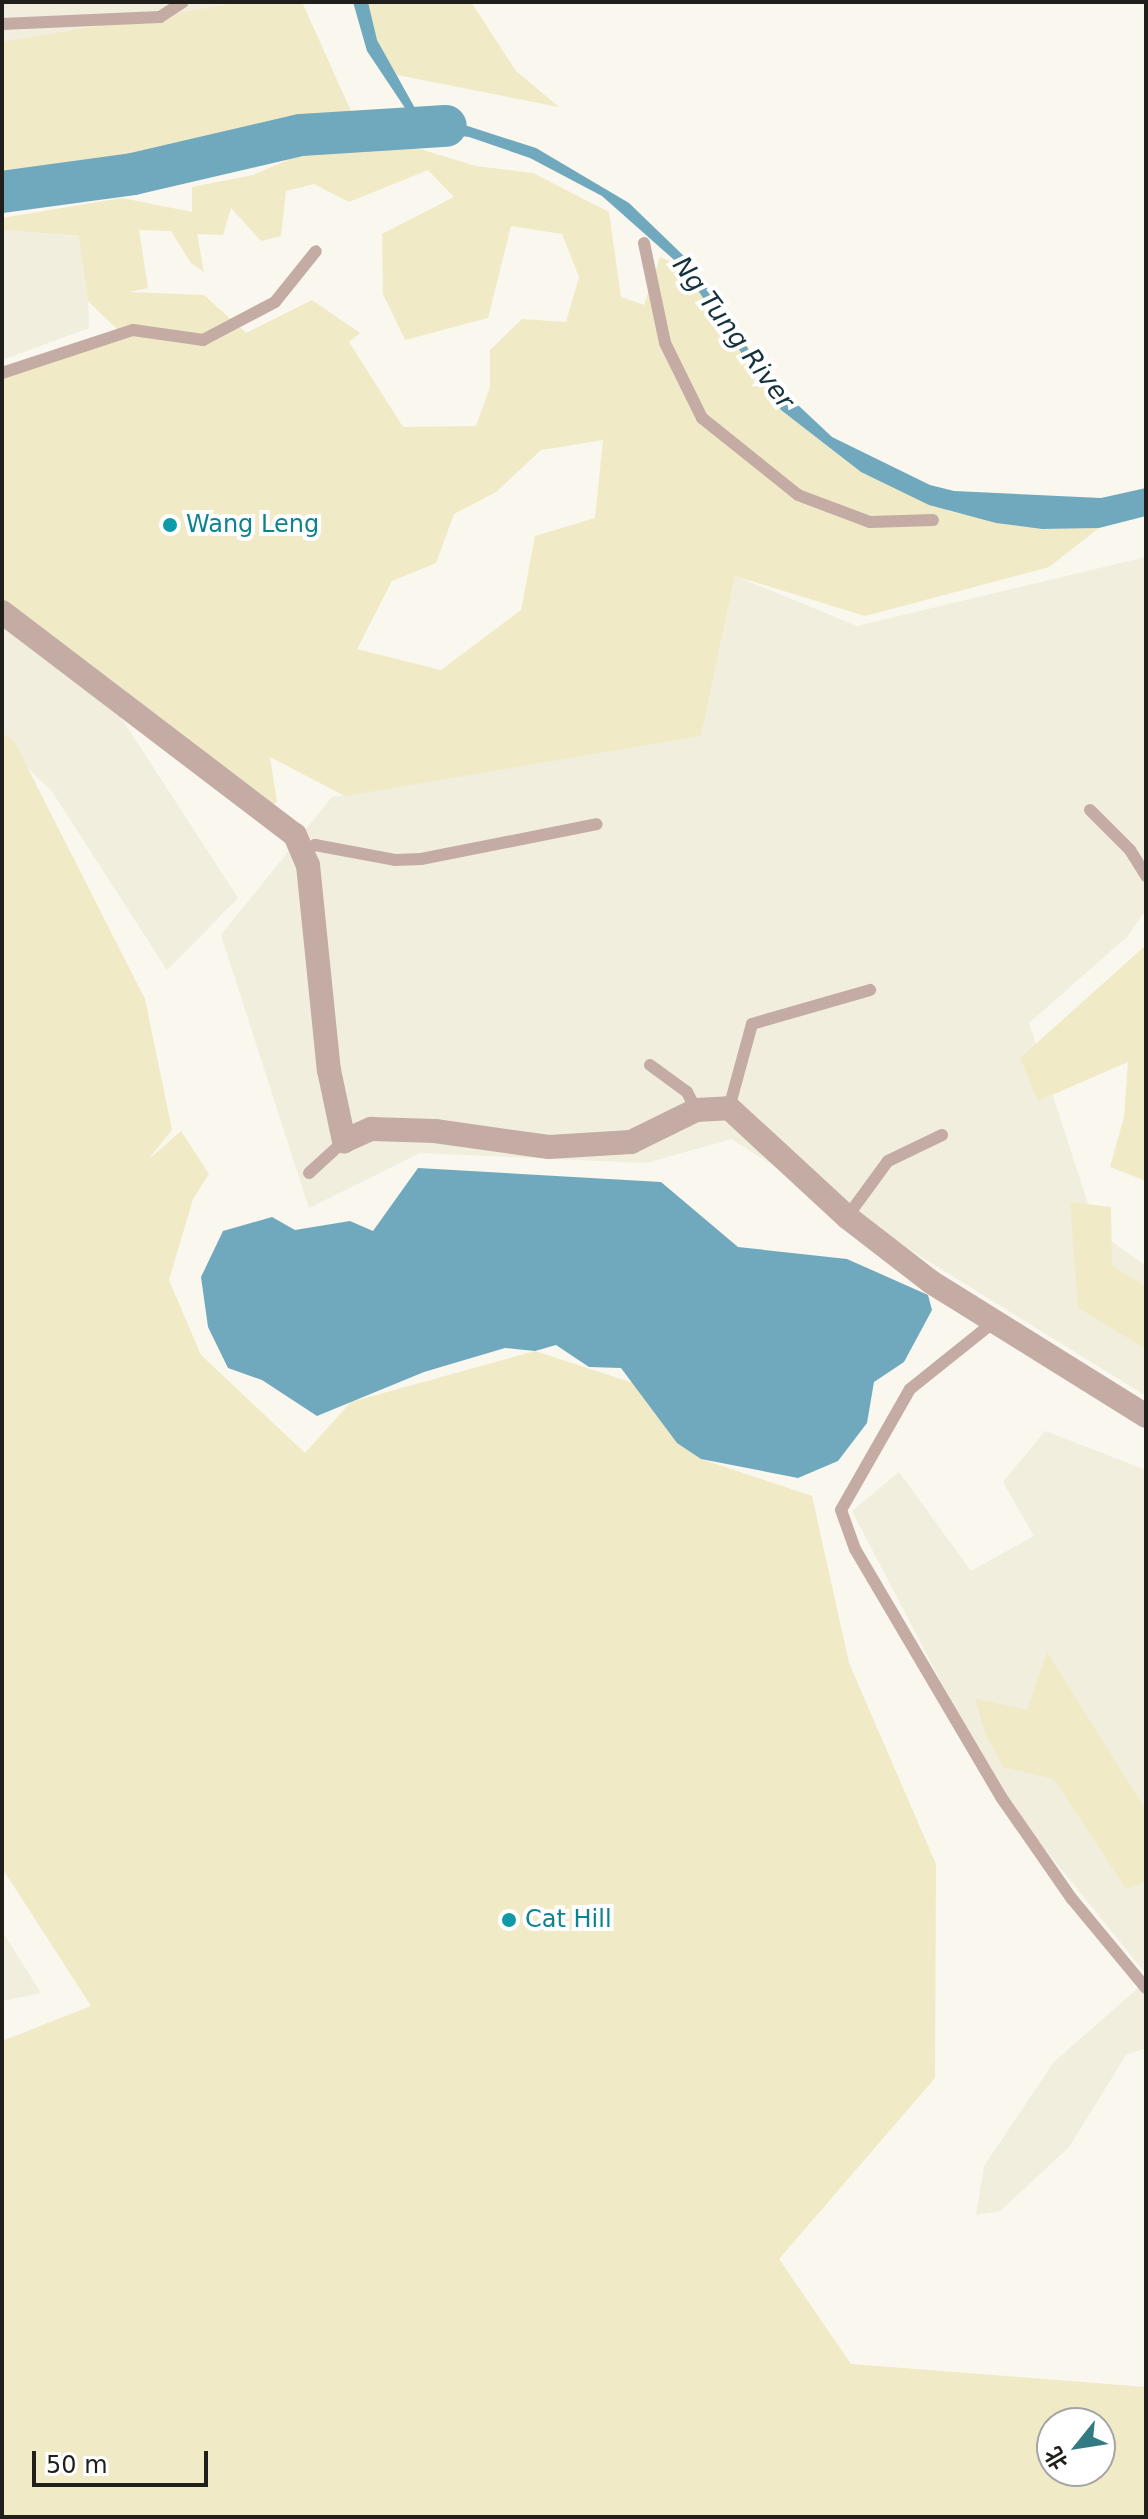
<!DOCTYPE html>
<html>
<head>
<meta charset="utf-8">
<style>
	body { margin:0 }
	#map { position:relative; width:1148px; height:2519px; overflow:hidden; background:#f9f7ee; font-family:"DejaVu Sans","Noto Sans SC",sans-serif }
	div>[style] { position:absolute }
	.built>* { inset:0; background:#f1eedd }
	.green>* { inset:0; background:#f1eac7 }
	.water>* { inset:0; background:#70a9be }
	.river>* { height:42px; margin:-21px; padding:0 21px; transform-origin:21px; border-radius:21px; background:#70a9be }
	.lane>* { height:12px; margin:-6px; padding:0 6px; transform-origin:6px; border-radius:6px; background:#c4aca5 }
	.street>* { height:24px; margin:-12px; padding:0 12px; transform-origin:12px; border-radius:12px; background:#c4aca5 }
	.dots>* { width:22px; height:22px; translate:-50% -50%; box-sizing:border-box; border:4px solid #fff; border-radius:50% }
	span { translate:-50% -50%; white-space:nowrap; text-align:center; line-height:1.15; -webkit-text-stroke:8px #fff; paint-order:stroke }
	.culture-label { font-size:24px; color:#0d838f }
	.left { translate:0 -50%; text-align:left }
	.water-label { font-size:26px; color:#15323c; font-style:italic }
	.frame { position:absolute; inset:0; border:4px solid #201f1c; pointer-events:none }
	.north { position:absolute; left:1036px; top:2407px; width:80px; height:80px; box-sizing:border-box; background:#fff; border:2px solid #a6a5a4; border-radius:50%; rotate:240deg; font-size:22px; font-weight:700; line-height:32px; text-align:center; color:#201f1c }
	.north::after { content:''; display:block; margin:auto; width:28px; height:36px; background:#337b82; clip-path:polygon(50% 0,100% 100%,50% 72%,0 100%) }
	.scale { position:absolute; left:32px; top:2451px; width:176px; height:36px; box-sizing:border-box; border:4px solid #201f1c; border-top:0; padding-left:10px; font-size:24px; line-height:28px; white-space:nowrap; color:#201f1c; -webkit-text-stroke:6px #fff; paint-order:stroke }
</style>
</head>
<body>
<div id="map">
	<div class="built">
		<div style="clip-path:polygon(2px 2px,246px 2px,2px 46px)"></div>
		<div style="clip-path:polygon(2px 230px,86px 237px,89px 328px,2px 360px)"></div>
		<div style="clip-path:polygon(1146px 557px,1146px 910px,1127px 937px,1029px 1023px,1097px 1231px,1146px 1266px,1146px 1396px,731px 1139px,646px 1163px,420px 1153px,309px 1208px,221px 935px,332px 797px,701px 736px,735px 576px,857px 626px)"></div>
		<div style="clip-path:polygon(2px 618px,118px 713px,238px 898px,167px 970px,51px 790px,2px 744px)"></div>
		<div style="clip-path:polygon(1045px 1431px,1146px 1470px,1146px 1974px,998px 1791px,852px 1511px,899px 1472px,971px 1571px,1034px 1536px,1003px 1482px)"></div>
		<div style="clip-path:polygon(2px 1931px,41px 1993px,2px 2001px)"></div>
		<div style="clip-path:polygon(1146px 1981px,1146px 2048px,1126px 2055px,1069px 2147px,1000px 2211px,976px 2215px,984px 2166px,1054px 2062px)"></div>
	</div>
	<div class="green">
		<div style="clip-path:polygon(243px 2px,302px 2px,359px 129px,301px 135px,87px 183px,2px 192px,2px 42px)"></div>
		<div style="clip-path:polygon(355px 2px,471px 2px,516px 71px,559px 107px,392px 74px)"></div>
		<div style="clip-path:polygon(evenodd,361px 143px,413px 147px,476px 166px,533px 173px,609px 212px,621px 297px,644px 305px,660px 257px,681px 266px,781px 410px,861px 472px,952px 512px,1042px 529px,1099px 528px,1049px 567px,865px 616px,735px 576px,701px 736px,345px 796px,270px 757px,277px 802px,254px 818px,2px 622px,2px 373px,121px 333px,88px 301px,79px 236px,2px 230px,2px 218px,122px 198px,192px 212px,192px 187px,253px 175px,309px 151px,361px 143px,428px 170px,454px 197px,382px 234px,383px 294px,405px 340px,488px 318px,511px 226px,562px 234px,579px 277px,566px 322px,522px 319px,490px 350px,490px 387px,476px 426px,403px 427px,349px 342px,360px 333px,312px 300px,246px 333px,204px 295px,129px 292px,148px 288px,139px 230px,171px 231px,191px 263px,204px 272px,197px 234px,223px 235px,231px 208px,261px 241px,281px 236px,286px 191px,314px 184px,349px 202px,428px 170px,361px 143px,603px 440px,595px 518px,535px 536px,521px 610px,441px 670px,357px 649px,392px 581px,436px 563px,454px 514px,496px 492px,541px 450px,603px 440px)"></div>
		<div style="clip-path:polygon(evenodd,2px 733px,14px 741px,145px 999px,172px 1130px,148px 1160px,181px 1131px,209px 1174px,193px 1199px,169px 1280px,201px 1355px,305px 1453px,351px 1402px,535px 1351px,633px 1383px,701px 1459px,812px 1496px,849px 1663px,936px 1864px,935px 2078px,779px 2259px,851px 2364px,1146px 2387px,1146px 2517px,2px 2517px,2px 2041px,91px 2006px,2px 1868px,2px 733px,1052px 2423px,1100px 2423px,1100px 2471px,1052px 2471px,1052px 2423px)"></div>
		<div style="clip-path:polygon(1146px 945px,1146px 1181px,1110px 1167px,1124px 1117px,1128px 1062px,1038px 1101px,1020px 1058px)"></div>
		<div style="clip-path:polygon(1070px 1202px,1111px 1207px,1112px 1265px,1146px 1287px,1146px 1349px,1078px 1308px)"></div>
		<div style="clip-path:polygon(1047px 1652px,1146px 1810px,1146px 1881px,1126px 1889px,1054px 1779px,1003px 1767px,985px 1734px,975px 1698px,1027px 1710px)"></div>
	</div>
	<div class="water">
		<div style="clip-path:polygon(353px 2px,368px 2px,377px 40px,421px 119px,449px 120px,536px 148px,629px 203px,688px 260px,766px 375px,832px 437px,930px 485px,954px 491px,1101px 498px,1146px 488px,1146px 516px,1099px 528px,1042px 529px,996px 523px,929px 505px,861px 472px,781px 410px,681px 266px,602px 196px,530px 158px,469px 137px,389px 127px,413px 120px,367px 51px)"></div>
		<div style="clip-path:polygon(418px 1168px,661px 1182px,738px 1247px,847px 1259px,928px 1295px,932px 1310px,904px 1362px,874px 1382px,867px 1423px,838px 1461px,798px 1478px,701px 1459px,677px 1443px,621px 1368px,589px 1367px,556px 1345px,535px 1351px,505px 1348px,424px 1372px,317px 1416px,262px 1380px,228px 1368px,208px 1327px,201px 1277px,223px 1231px,272px 1217px,295px 1230px,350px 1221px,373px 1231px)"></div>
	</div>
	<div class="river">
		<div style="left:2px;top:192px;width:132px;rotate:-7.8deg"></div>
		<div style="left:133px;top:174px;width:172px;rotate:-13.1deg"></div>
		<div style="left:301px;top:135px;width:145px;rotate:-3.6deg"></div>
	</div>
	<div class="lane">
		<div style="left:2px;top:24px;width:158px;rotate:-2.5deg"></div>
		<div style="left:160px;top:17px;width:27px;rotate:-33deg"></div>
		<div style="left:644px;top:243px;width:102px;rotate:78.1deg"></div>
		<div style="left:665px;top:343px;width:84px;rotate:63.7deg"></div>
		<div style="left:702px;top:418px;width:123px;rotate:38.7deg"></div>
		<div style="left:798px;top:495px;width:77px;rotate:20.6deg"></div>
		<div style="left:870px;top:522px;width:63px;rotate:-1.8deg"></div>
		<div style="left:2px;top:373px;width:138px;rotate:-18.2deg"></div>
		<div style="left:133px;top:330px;width:71px;rotate:8.1deg"></div>
		<div style="left:203px;top:340px;width:81px;rotate:-27.8deg"></div>
		<div style="left:275px;top:302px;width:65px;rotate:-51.2deg"></div>
		<div style="left:1090px;top:810px;width:57px;rotate:45deg"></div>
		<div style="left:1130px;top:850px;width:31px;rotate:58deg"></div>
		<div style="left:304px;top:850px;width:12px;rotate:-24deg"></div>
		<div style="left:315px;top:845px;width:81px;rotate:10.6deg"></div>
		<div style="left:395px;top:860px;width:26px;rotate:-2deg"></div>
		<div style="left:421px;top:859px;width:179px;rotate:-11.2deg"></div>
		<div style="left:650px;top:1065px;width:46px;rotate:36.1deg"></div>
		<div style="left:687px;top:1092px;width:20px;rotate:63deg"></div>
		<div style="left:729px;top:1108px;width:87px;rotate:-74.7deg"></div>
		<div style="left:752px;top:1024px;width:123px;rotate:-16.1deg"></div>
		<div style="left:309px;top:1173px;width:47px;rotate:-42.4deg"></div>
		<div style="left:847px;top:1217px;width:69px;rotate:-53.8deg"></div>
		<div style="left:888px;top:1161px;width:60px;rotate:-25.7deg"></div>
		<div style="left:995px;top:1321px;width:109px;rotate:141.3deg"></div>
		<div style="left:910px;top:1389px;width:139px;rotate:119.7deg"></div>
		<div style="left:841px;top:1510px;width:41px;rotate:70.3deg"></div>
		<div style="left:855px;top:1549px;width:288px;rotate:59.5deg"></div>
		<div style="left:1001px;top:1797px;width:124px;rotate:55.2deg"></div>
		<div style="left:1072px;top:1899px;width:116px;rotate:50.3deg"></div>
	</div>
	<div class="street">
		<div style="left:2px;top:612px;width:368px;rotate:37.3deg"></div>
		<div style="left:295px;top:835px;width:33px;rotate:67deg"></div>
		<div style="left:308px;top:865px;width:206px;rotate:84.2deg"></div>
		<div style="left:329px;top:1070px;width:73px;rotate:78.1deg"></div>
		<div style="left:344px;top:1141px;width:30px;rotate:-24deg"></div>
		<div style="left:371px;top:1129px;width:64px;rotate:1.8deg"></div>
		<div style="left:435px;top:1131px;width:115px;rotate:8deg"></div>
		<div style="left:549px;top:1147px;width:82px;rotate:-3.5deg"></div>
		<div style="left:631px;top:1142px;width:72px;rotate:-26.2deg"></div>
		<div style="left:696px;top:1110px;width:33px;rotate:-3deg"></div>
		<div style="left:729px;top:1108px;width:161px;rotate:42.7deg"></div>
		<div style="left:847px;top:1217px;width:106px;rotate:37.7deg"></div>
		<div style="left:931px;top:1282px;width:253px;rotate:31.9deg"></div>
	</div>
	<div class="dots">
		<div style="left:170px;top:525px;background:#0f9aa8"></div>
		<div style="left:509px;top:1920px;background:#0f9aa8"></div>
	</div>
	<div class="culture-label">
		<span class="left" style="left:186px;top:525px">Wang Leng</span>
		<span class="left" style="left:525px;top:1920px">Cat Hill</span>
	</div>
	<div class="water-label">
		<span style="left:733px;top:333px;rotate:53deg">Ng Tung River</span>
	</div>
	<div class="frame"></div>
	<div class="north">北</div>
	<div class="scale">50 m</div>
</div>
</body>
</html>
